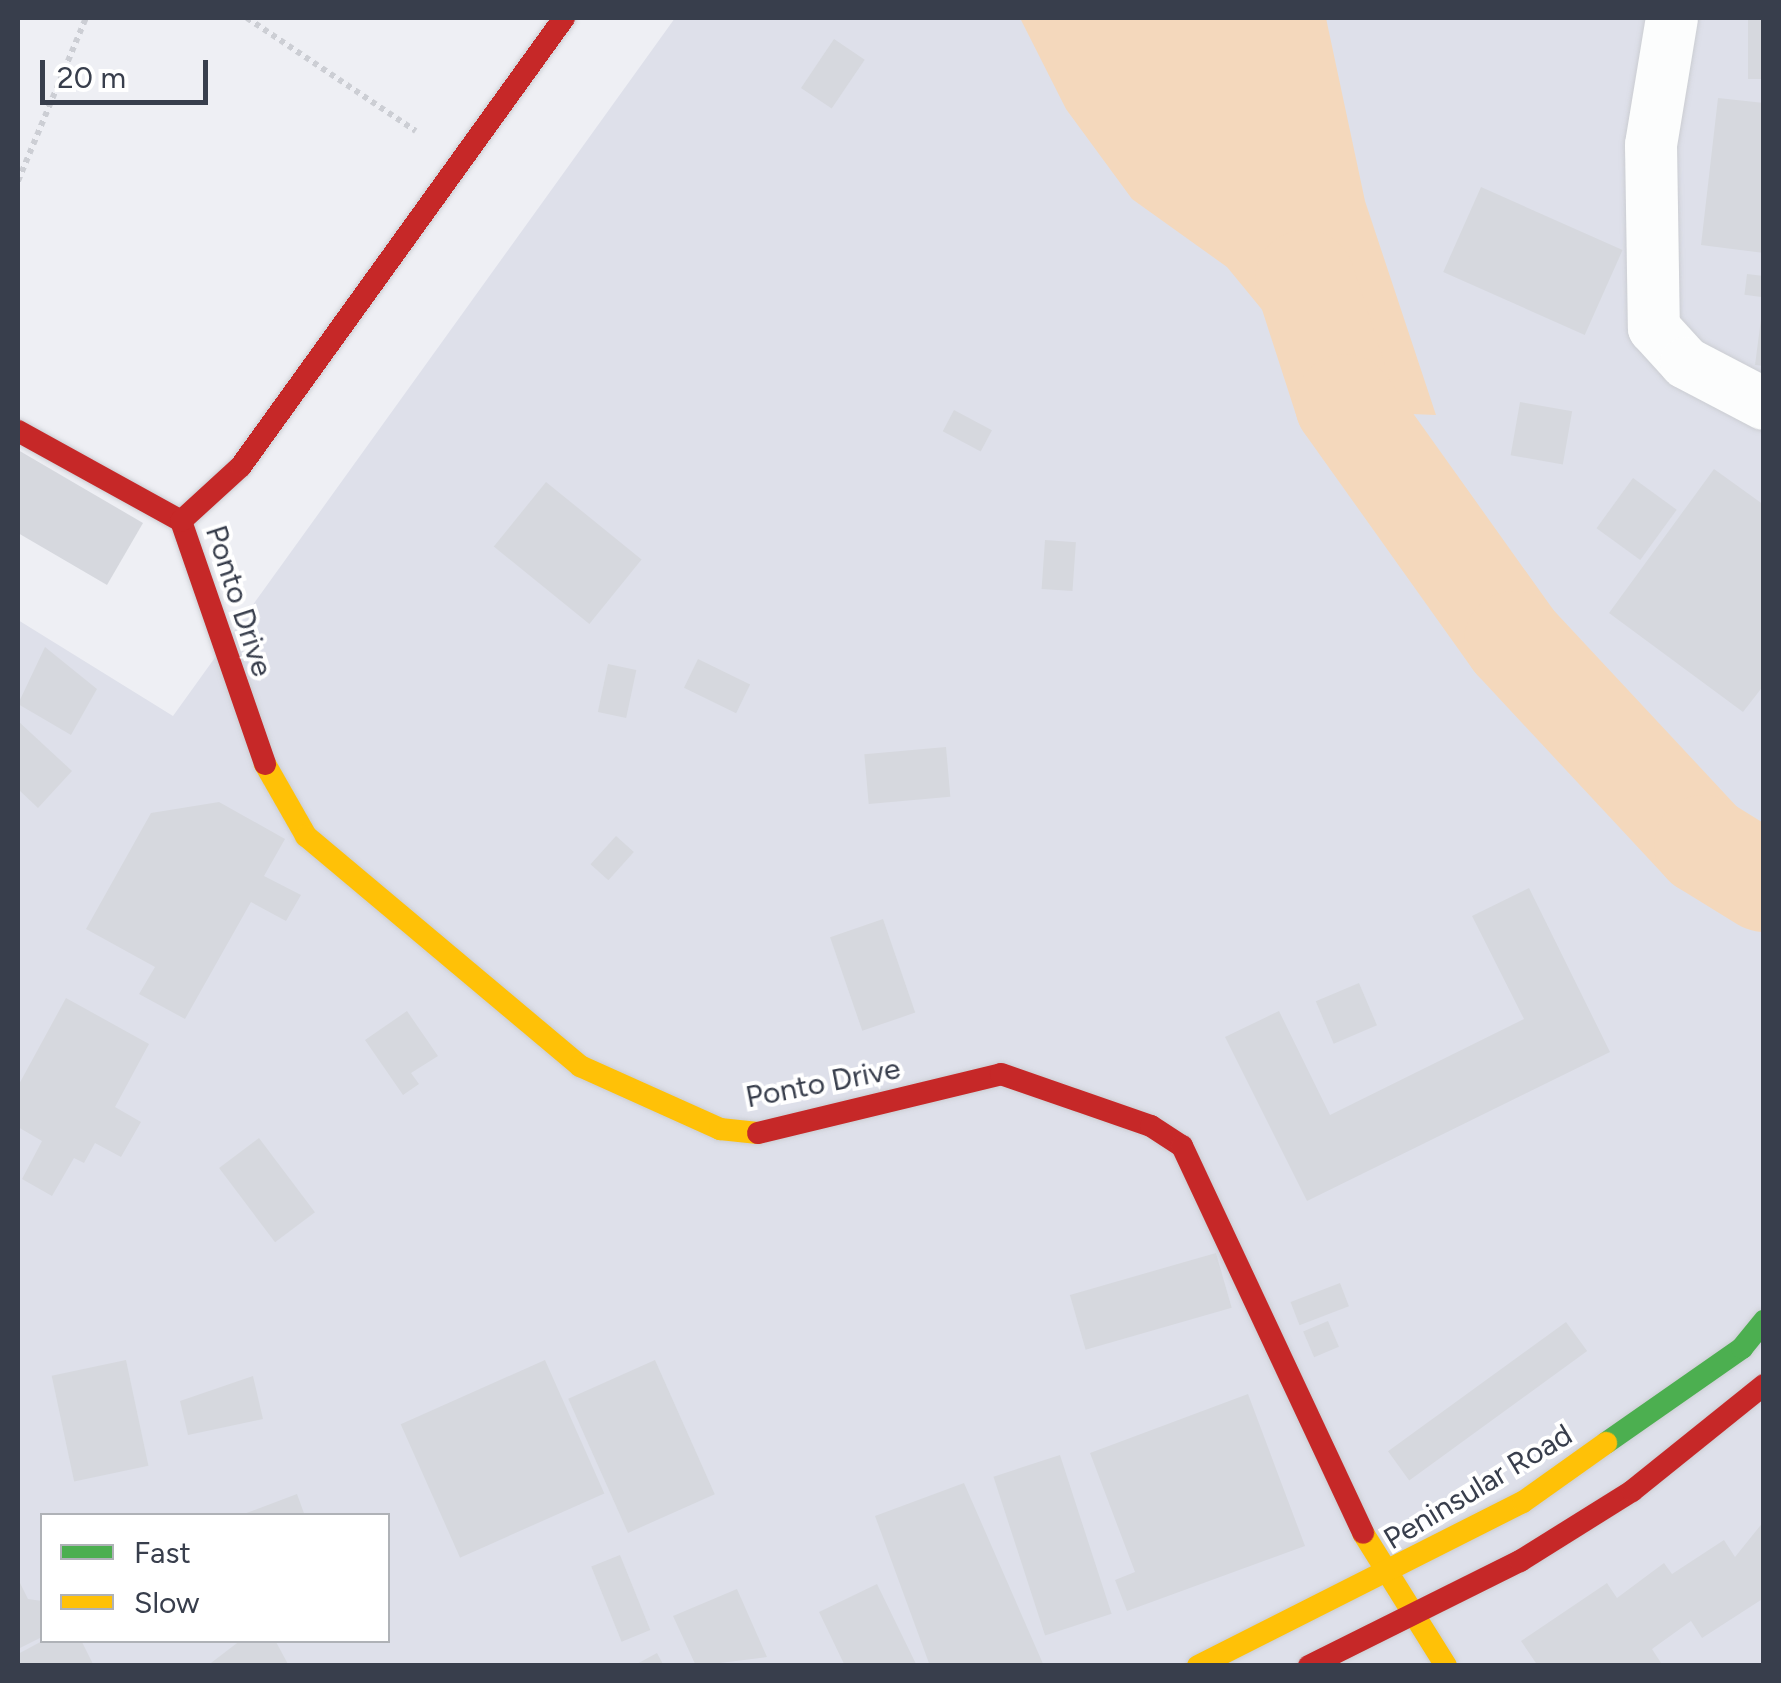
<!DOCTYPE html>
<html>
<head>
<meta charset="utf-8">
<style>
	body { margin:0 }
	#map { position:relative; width:1781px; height:1683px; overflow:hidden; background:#eeeff4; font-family:Figtree,sans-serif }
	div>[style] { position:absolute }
	.residential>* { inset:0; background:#dee0ea }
	.water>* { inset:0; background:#f4d8bc }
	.river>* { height:100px; margin:-50px; padding:0 50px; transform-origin:50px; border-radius:50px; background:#f4d8bc }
	.building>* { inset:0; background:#d6d8de; transform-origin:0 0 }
	.path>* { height:6px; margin-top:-3px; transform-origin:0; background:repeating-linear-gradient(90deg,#ccced4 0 5px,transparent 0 10px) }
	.roads { filter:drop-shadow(0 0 2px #cbcdd2) drop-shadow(0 0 2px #cbcdd2) }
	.street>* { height:52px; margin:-26px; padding:0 26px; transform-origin:26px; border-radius:26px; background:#fcfdfd }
	.fast>* { height:22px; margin:-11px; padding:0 11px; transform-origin:11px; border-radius:11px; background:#4caf50 }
	.slow>* { height:22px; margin:-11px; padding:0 11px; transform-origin:11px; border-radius:11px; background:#ffc107 }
	.jam>* { height:22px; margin:-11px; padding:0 11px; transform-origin:11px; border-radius:11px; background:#c62828 }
	span { translate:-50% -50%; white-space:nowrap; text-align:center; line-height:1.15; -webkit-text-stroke:8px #fff; paint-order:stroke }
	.street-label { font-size:30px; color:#383e4c }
	.frame { position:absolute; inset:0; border:20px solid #383e4c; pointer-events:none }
	.legend { position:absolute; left:40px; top:1513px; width:350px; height:130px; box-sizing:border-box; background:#fff; border:2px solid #afb2b7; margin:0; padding:12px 18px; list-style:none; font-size:30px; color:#383e4c }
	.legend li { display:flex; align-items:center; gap:20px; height:50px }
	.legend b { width:50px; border:2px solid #afb2b7 }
	.scale { position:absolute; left:40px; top:60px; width:168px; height:45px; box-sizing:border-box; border:5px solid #383e4c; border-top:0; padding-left:12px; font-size:30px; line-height:35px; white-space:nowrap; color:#383e4c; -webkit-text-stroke:8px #fff; paint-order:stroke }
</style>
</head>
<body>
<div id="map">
	<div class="residential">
		<div style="clip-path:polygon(evenodd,675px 18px,1763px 18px,1763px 1665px,18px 1665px,18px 620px,173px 716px,675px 18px,42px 1516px,388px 1516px,388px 1640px,42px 1640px,42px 1516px)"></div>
	</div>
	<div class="water">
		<div style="clip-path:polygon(1020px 18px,1326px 18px,1365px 201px,1436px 415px,1314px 410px,1291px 345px,1227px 267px,1132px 199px,1066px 109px)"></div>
	</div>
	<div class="river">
		<div style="left:1305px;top:280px;width:130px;rotate:72.1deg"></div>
		<div style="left:1345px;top:404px;width:291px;rotate:54.5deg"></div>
		<div style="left:1514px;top:641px;width:279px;rotate:47deg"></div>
		<div style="left:1704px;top:845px;width:70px;rotate:31.7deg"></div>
	</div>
	<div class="building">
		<div style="left:1748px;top:18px;width:16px;height:61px"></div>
		<div style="left:834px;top:39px;width:37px;height:59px;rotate:34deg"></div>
		<div style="clip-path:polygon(1718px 98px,1764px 103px,1764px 253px,1701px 245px)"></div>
		<div style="left:1481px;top:187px;width:155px;height:93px;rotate:24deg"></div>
		<div style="left:1747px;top:274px;width:17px;height:21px;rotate:7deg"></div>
		<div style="clip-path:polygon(1761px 319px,1764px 319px,1764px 366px,1755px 365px)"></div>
		<div style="left:1520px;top:402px;width:53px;height:54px;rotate:10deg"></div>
		<div style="left:954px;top:410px;width:43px;height:24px;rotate:28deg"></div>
		<div style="clip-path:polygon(18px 450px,143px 523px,107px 585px,18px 533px)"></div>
		<div style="clip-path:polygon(1714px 469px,1764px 505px,1764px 685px,1743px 712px,1609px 613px)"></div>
		<div style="left:1633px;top:478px;width:54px;height:62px;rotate:36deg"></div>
		<div style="left:546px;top:482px;width:123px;height:83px;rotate:39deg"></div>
		<div style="left:1045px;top:540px;width:31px;height:49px;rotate:4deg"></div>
		<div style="clip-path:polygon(45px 647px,97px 689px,71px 735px,18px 704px)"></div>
		<div style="left:698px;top:659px;width:58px;height:32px;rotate:26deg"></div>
		<div style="left:608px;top:664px;width:29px;height:49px;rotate:12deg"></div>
		<div style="clip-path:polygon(18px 721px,72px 771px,38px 808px,18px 789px)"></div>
		<div style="left:946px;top:747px;width:50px;height:82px;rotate:85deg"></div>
		<div style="clip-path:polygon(219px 802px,285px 839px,264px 876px,301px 895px,286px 921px,251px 902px,185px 1019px,139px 994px,155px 967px,86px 929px,151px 813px)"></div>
		<div style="left:616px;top:836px;width:24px;height:38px;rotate:42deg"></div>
		<div style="clip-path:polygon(1529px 888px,1610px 1052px,1307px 1201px,1225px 1037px,1279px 1011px,1330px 1115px,1524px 1019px,1472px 916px)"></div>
		<div style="left:883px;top:919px;width:99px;height:56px;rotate:71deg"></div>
		<div style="left:1359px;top:983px;width:46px;height:47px;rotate:67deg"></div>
		<div style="clip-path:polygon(66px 998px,149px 1044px,115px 1107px,141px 1122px,121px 1157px,95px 1143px,84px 1163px,74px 1158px,52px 1196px,22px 1179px,42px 1141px,18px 1127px,18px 1086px)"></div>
		<div style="clip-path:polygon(407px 1011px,438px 1056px,411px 1073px,419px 1084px,403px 1095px,365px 1040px)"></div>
		<div style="left:259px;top:1138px;width:93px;height:50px;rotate:53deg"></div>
		<div style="left:1216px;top:1253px;width:57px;height:152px;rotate:74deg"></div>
		<div style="left:1340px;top:1283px;width:25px;height:53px;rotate:69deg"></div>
		<div style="left:1328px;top:1321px;width:28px;height:27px;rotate:67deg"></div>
		<div style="left:1566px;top:1322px;width:36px;height:220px;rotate:54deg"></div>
		<div style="left:126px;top:1360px;width:108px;height:76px;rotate:78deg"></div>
		<div style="left:545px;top:1360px;width:146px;height:158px;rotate:66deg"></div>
		<div style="left:655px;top:1360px;width:147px;height:95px;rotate:66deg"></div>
		<div style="clip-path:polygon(253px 1376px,263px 1419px,188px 1435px,180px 1401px)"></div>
		<div style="clip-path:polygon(1248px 1394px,1305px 1546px,1127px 1611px,1115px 1580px,1135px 1572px,1090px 1453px)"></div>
		<div style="left:1060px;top:1455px;width:167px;height:70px;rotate:72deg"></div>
		<div style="clip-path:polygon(964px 1483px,1044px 1666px,930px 1666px,875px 1516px)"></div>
		<div style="clip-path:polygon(297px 1494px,305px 1516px,241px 1516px,241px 1515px)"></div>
		<div style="clip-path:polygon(1764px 1521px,1764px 1598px,1702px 1638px,1691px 1621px,1652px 1649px,1663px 1666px,1538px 1666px,1521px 1641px,1607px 1583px,1617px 1598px,1664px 1563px,1672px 1574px,1724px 1540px,1735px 1557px)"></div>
		<div style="left:620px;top:1555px;width:81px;height:31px;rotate:68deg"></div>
		<div style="clip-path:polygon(18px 1579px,28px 1599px,42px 1601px,42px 1637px,18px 1649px)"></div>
		<div style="clip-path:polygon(877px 1584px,917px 1666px,845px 1666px,819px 1612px)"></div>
		<div style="clip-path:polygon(737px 1589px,767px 1657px,696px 1666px,673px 1616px)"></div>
		<div style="clip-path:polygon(44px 1640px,81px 1640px,94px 1666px,18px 1666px,18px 1654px)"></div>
		<div style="clip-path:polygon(241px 1640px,275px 1640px,289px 1666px,207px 1666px)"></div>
		<div style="clip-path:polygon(657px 1653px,664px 1666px,633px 1666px)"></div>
	</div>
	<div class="path">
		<div style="left:247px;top:18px;width:203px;rotate:33.8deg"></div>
		<div style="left:18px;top:181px;width:177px;rotate:-67.4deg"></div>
	</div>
	<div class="roads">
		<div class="street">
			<div style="left:1672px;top:18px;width:129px;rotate:99.4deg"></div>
			<div style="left:1651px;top:145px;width:183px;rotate:89.1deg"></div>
			<div style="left:1654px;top:328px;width:47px;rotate:47.6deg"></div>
			<div style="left:1686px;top:363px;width:88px;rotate:27.7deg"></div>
		</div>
		<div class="fast">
			<div style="left:1606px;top:1443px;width:166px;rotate:-34.9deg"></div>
			<div style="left:1742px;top:1348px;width:35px;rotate:-51deg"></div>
		</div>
		<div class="slow">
			<div style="left:265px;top:764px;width:83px;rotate:60.3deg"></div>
			<div style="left:306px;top:836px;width:358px;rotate:40deg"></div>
			<div style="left:580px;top:1066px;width:154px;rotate:24.2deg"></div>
			<div style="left:720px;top:1129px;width:38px;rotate:6deg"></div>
			<div style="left:1363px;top:1533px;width:157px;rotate:58deg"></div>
			<div style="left:1198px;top:1666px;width:364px;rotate:-26.8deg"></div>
			<div style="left:1523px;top:1502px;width:102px;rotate:-35.4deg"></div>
		</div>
		<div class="jam">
			<div style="left:18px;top:431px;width:186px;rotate:28.9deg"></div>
			<div style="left:181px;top:521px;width:257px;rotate:70.9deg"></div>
			<div style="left:181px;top:521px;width:81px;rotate:-42.5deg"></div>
			<div style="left:241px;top:466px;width:552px;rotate:-54.21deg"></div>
			<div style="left:758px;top:1133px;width:250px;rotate:-13.6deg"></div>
			<div style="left:1001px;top:1074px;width:159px;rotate:19.1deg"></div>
			<div style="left:1151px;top:1126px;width:37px;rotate:33deg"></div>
			<div style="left:1182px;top:1146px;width:427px;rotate:64.9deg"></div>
			<div style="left:1309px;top:1666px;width:236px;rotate:-26.5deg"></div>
			<div style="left:1520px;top:1561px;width:132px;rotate:-32deg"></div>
			<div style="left:1632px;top:1491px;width:169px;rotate:-38.8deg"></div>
		</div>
	</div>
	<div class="street-label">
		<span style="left:239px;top:601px;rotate:72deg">Ponto Drive</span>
		<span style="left:823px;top:1083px;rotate:-11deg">Ponto Drive</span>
		<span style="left:1478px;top:1487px;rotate:-31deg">Peninsular Road</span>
	</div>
	<div class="frame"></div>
	<ul class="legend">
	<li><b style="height:12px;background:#4caf50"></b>Fast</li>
	<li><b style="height:12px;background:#ffc107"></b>Slow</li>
	</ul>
	<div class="scale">20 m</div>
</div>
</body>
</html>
